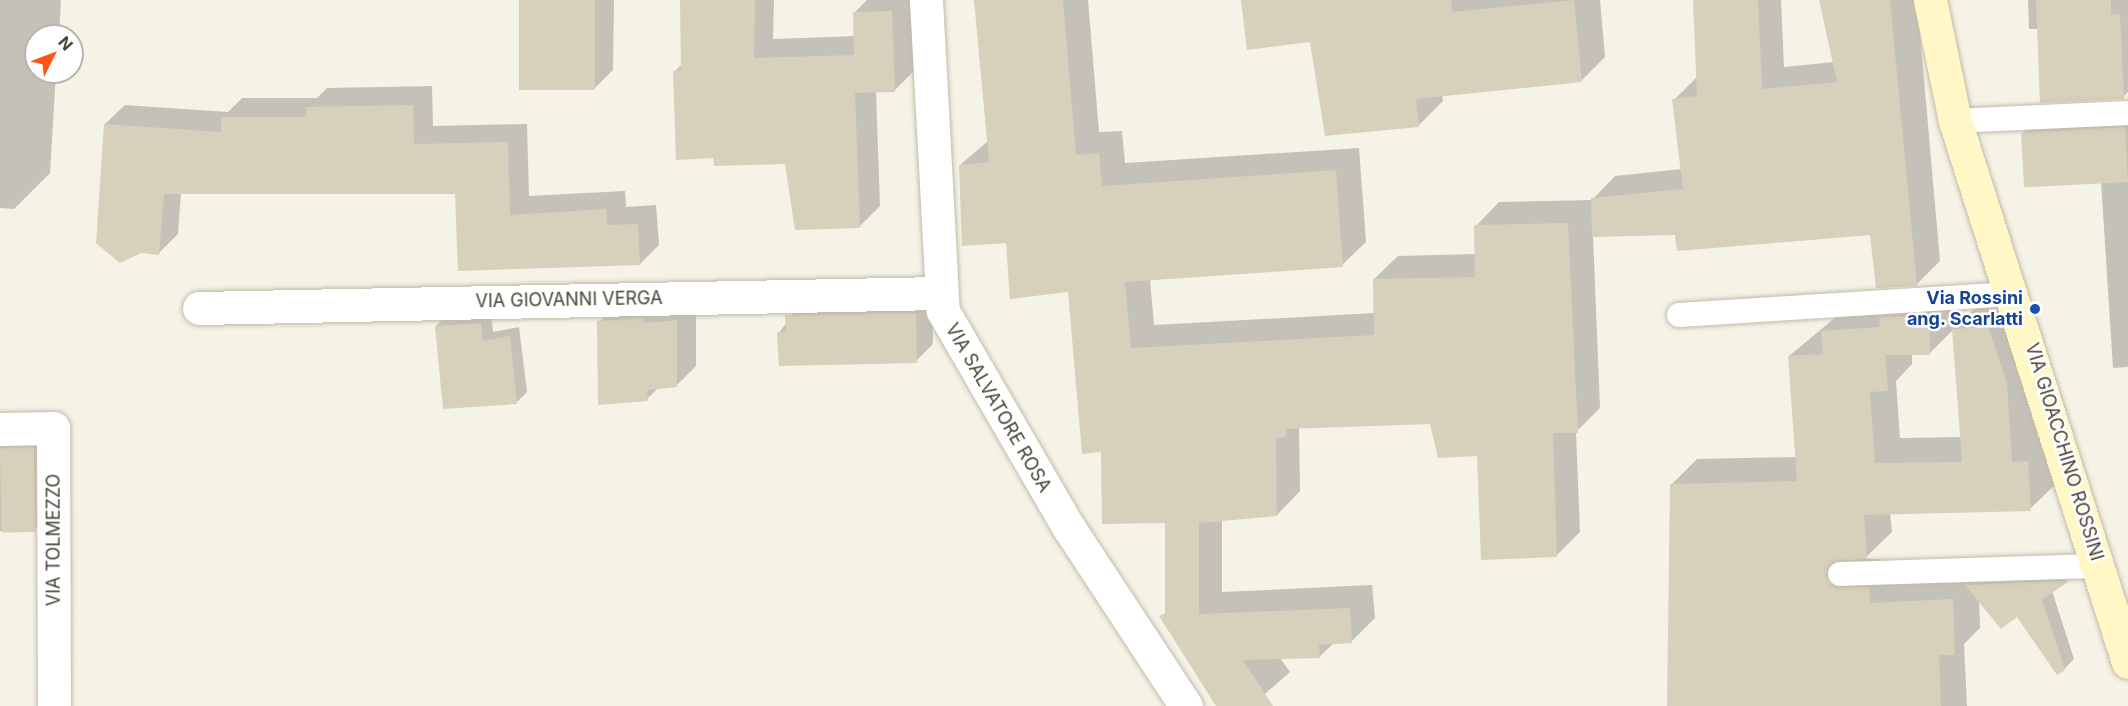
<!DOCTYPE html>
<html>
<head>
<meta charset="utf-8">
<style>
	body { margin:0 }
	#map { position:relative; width:2128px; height:706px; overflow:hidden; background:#f5f2e6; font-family:Inter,sans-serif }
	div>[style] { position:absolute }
	.shadow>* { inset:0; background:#0003 }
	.building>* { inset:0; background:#d7d0bb; transform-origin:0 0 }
	.roads { filter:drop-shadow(0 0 2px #c1bca8) drop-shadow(0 0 2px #c1bca8) }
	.lane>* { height:24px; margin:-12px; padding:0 12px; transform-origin:12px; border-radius:12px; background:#fff }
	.street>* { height:33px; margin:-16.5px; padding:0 16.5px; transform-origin:16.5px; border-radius:16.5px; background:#fff }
	.secondary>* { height:33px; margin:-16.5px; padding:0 16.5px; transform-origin:16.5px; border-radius:16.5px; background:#fff8c6 }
	.dots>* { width:16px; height:16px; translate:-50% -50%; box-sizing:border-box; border:3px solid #fff; border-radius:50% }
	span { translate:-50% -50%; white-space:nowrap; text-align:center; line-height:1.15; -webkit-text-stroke:5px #fff; paint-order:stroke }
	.transit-label { font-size:18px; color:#164399; font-weight:700 }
	.right { translate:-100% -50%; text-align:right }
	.street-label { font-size:18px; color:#484335 }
	.north { position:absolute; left:24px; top:24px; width:60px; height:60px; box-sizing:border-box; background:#fff; border:2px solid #b6b4ae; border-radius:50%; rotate:48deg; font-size:16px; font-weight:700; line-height:24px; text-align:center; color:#484335 }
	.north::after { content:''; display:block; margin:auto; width:21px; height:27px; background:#ff5413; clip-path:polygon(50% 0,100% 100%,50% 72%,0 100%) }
</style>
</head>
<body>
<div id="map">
	<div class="shadow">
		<div style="clip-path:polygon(0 0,61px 0,59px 36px,36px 36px,36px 72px,56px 72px,50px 173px,14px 209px,0 208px)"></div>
		<div style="clip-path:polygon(534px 0,614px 0,613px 70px,593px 90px)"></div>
		<div style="clip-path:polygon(682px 0,774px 0,773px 39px,855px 36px,854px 13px,867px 0,912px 0,915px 70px,895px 90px,876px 91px,880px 206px,860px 226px,787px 162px,715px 157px,674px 72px,683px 63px)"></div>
		<div style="clip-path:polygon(985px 0,1088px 0,1099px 132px,1122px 131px,1125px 163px,1359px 148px,1366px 242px,1342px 265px,1150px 279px,1154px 325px,1375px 313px,1374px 279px,1398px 256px,1476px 254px,1476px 226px,1499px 202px,1592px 200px,1615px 176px,1682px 169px,1674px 100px,1697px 77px,1694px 0,1781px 0,1784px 67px,1834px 62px,1820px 0,1917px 0,1940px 261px,1917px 284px,1871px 233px,1593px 235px,1600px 408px,1576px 432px,1580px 532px,1556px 556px,1479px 454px,1431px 422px,1299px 427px,1300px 491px,1277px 515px,1222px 520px,1222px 592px,1372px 585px,1375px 618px,1351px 642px,1334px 643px,1319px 657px,1280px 658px,1290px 672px,1251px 706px,1218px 706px,1161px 617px,1167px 611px,1166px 522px,1069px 290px,1008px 241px,960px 165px,988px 141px)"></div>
		<div style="clip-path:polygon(1243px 0,1600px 0,1605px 57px,1581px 81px,1442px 95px,1443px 101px,1419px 125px,1311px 40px)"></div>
		<div style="clip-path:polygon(2028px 0,2128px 0,2128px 92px,2123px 97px,2038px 29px,2029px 29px)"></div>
		<div style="clip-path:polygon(432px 86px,433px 126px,527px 124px,529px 196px,625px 191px,626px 207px,656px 205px,659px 245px,640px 264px,459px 269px,457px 192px,181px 192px,178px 234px,159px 253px,105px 124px,125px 105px,228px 112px,242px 98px,317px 98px,327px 88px)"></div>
		<div style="clip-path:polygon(2128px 107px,2128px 367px,2113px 368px,2101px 181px,2023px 133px,2046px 110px)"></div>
		<div style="clip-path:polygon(evenodd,1954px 291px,1955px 328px,1979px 304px,2013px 303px,2032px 357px,2037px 437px,2052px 437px,2056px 484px,2030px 509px,1890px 513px,1892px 532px,1866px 557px,1857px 558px,2077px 572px,2052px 591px,2074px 659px,2064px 669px,2017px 615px,1979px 599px,1980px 628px,1964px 644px,1967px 706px,1669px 706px,1672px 484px,1697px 459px,1797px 457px,1789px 356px,1848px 307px,1954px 291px,1954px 329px,1962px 437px,1900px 438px,1896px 381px,1912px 364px,1912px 354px,1930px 353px,1954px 329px)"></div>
		<div style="clip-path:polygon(932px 297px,933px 344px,916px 361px,779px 333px,803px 299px)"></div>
		<div style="clip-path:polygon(696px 301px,696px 366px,676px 386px,659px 387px,647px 399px,599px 322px,618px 302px)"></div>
		<div style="clip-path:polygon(491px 313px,493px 332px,519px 327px,527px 392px,517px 402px,436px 326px,446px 316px)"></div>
		<div style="clip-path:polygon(53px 428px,54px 511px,34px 530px,0 531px,0 442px)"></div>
	</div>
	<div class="building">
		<div style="left:519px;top:0;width:76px;height:90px"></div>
		<div style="clip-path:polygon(680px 0,755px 0,754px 58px,854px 55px,853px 12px,892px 11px,895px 92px,855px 93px,860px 228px,795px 230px,785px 164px,714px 166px,713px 158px,676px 160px,673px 71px,681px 71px)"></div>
		<div style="clip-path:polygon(974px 0,1063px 0,1076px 155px,1099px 153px,1102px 186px,1336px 170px,1343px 267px,1125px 282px,1131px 348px,1374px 335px,1373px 279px,1475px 277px,1474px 225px,1568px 223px,1578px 433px,1553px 433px,1557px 557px,1481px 560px,1477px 456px,1438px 458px,1430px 424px,1286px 429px,1286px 437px,1276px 438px,1277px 516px,1199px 523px,1199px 614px,1350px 608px,1352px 643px,1319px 645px,1320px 658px,1243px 660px,1273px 706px,1216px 706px,1159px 616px,1165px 613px,1165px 523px,1102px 524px,1101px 452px,1082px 454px,1068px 292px,1010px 299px,1006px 243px,962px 246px,959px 165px,989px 162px)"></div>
		<div style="clip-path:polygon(1241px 0,1451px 0,1452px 12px,1574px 0,1582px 82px,1416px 99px,1419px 127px,1325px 136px,1310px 42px,1247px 50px)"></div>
		<div style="clip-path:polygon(1693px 0,1758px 0,1762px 89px,1837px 82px,1819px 0,1890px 0,1917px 286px,1876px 288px,1870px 235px,1677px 251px,1675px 235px,1592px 237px,1591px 198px,1683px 189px,1672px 99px,1697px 96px)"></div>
		<div style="clip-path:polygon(2036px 0,2111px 0,2111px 15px,2120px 14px,2124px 99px,2040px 103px)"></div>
		<div style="clip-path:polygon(413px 105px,414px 144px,508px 142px,510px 215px,606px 209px,607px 225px,638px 224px,640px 265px,458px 271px,455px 194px,164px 194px,159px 255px,141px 253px,120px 263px,96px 243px,104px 124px,221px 132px,221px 117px,306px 117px,306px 107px)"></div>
		<div style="left:2125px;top:127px;width:55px;height:104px;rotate:87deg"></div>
		<div style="clip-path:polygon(916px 313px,917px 363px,779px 366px,777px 332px,786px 332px,785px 315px)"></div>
		<div style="clip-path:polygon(1930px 316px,1930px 355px,1885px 355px,1888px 391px,1870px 392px,1875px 463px,1962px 462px,1952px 329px,1988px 327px,2007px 383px,2012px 462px,2028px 461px,2031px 511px,1864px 515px,1867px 559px,1833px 562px,1826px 575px,1834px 587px,1869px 587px,1870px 603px,1953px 599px,1955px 655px,1939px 655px,1941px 706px,1667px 706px,1670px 484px,1797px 481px,1788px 356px,1823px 354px,1821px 331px,1880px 327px,1879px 317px)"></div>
		<div style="clip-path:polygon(643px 318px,644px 323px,677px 320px,677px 387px,647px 390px,648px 401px,598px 405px,597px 321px)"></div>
		<div style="clip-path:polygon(481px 323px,483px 341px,510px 336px,517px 404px,443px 409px,435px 326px)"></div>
		<div style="left:34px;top:447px;width:85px;height:34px;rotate:89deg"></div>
		<div style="clip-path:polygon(2069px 581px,2042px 600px,2065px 670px,2057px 675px,2017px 617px,2001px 629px,1965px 585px)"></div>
	</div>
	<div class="roads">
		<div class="lane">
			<div style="left:1955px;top:121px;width:173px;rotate:-2.6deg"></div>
			<div style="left:1679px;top:315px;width:337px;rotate:-3.6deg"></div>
			<div style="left:1840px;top:574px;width:259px;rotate:-1.8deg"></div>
		</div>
		<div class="street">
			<div style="left:926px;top:0;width:311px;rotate:86.9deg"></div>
			<div style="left:943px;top:311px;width:251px;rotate:59.9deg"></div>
			<div style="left:1069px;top:528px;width:213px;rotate:56.7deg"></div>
			<div style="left:199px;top:308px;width:739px;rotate:-1.16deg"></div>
			<div style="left:0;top:429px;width:53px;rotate:-1.1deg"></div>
			<div style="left:53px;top:428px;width:278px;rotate:89.8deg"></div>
		</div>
		<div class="secondary">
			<div style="left:1930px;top:0;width:124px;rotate:78.3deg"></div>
			<div style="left:1955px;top:121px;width:568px;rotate:72.27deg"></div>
		</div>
	</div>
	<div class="dots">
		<div style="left:2035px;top:309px;background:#1a4fb4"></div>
	</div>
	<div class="transit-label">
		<span class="right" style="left:2023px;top:309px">Via Rossini<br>ang. Scarlatti</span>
	</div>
	<div class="street-label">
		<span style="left:569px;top:300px;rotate:-1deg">VIA GIOVANNI VERGA</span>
		<span style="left:998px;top:408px;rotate:60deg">VIA SALVATORE ROSA</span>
		<span style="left:2064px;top:452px;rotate:73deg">VIA GIOACCHINO ROSSINI</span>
		<span style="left:54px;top:540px;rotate:-90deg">VIA TOLMEZZO</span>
	</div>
	<div class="north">N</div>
</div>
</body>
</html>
